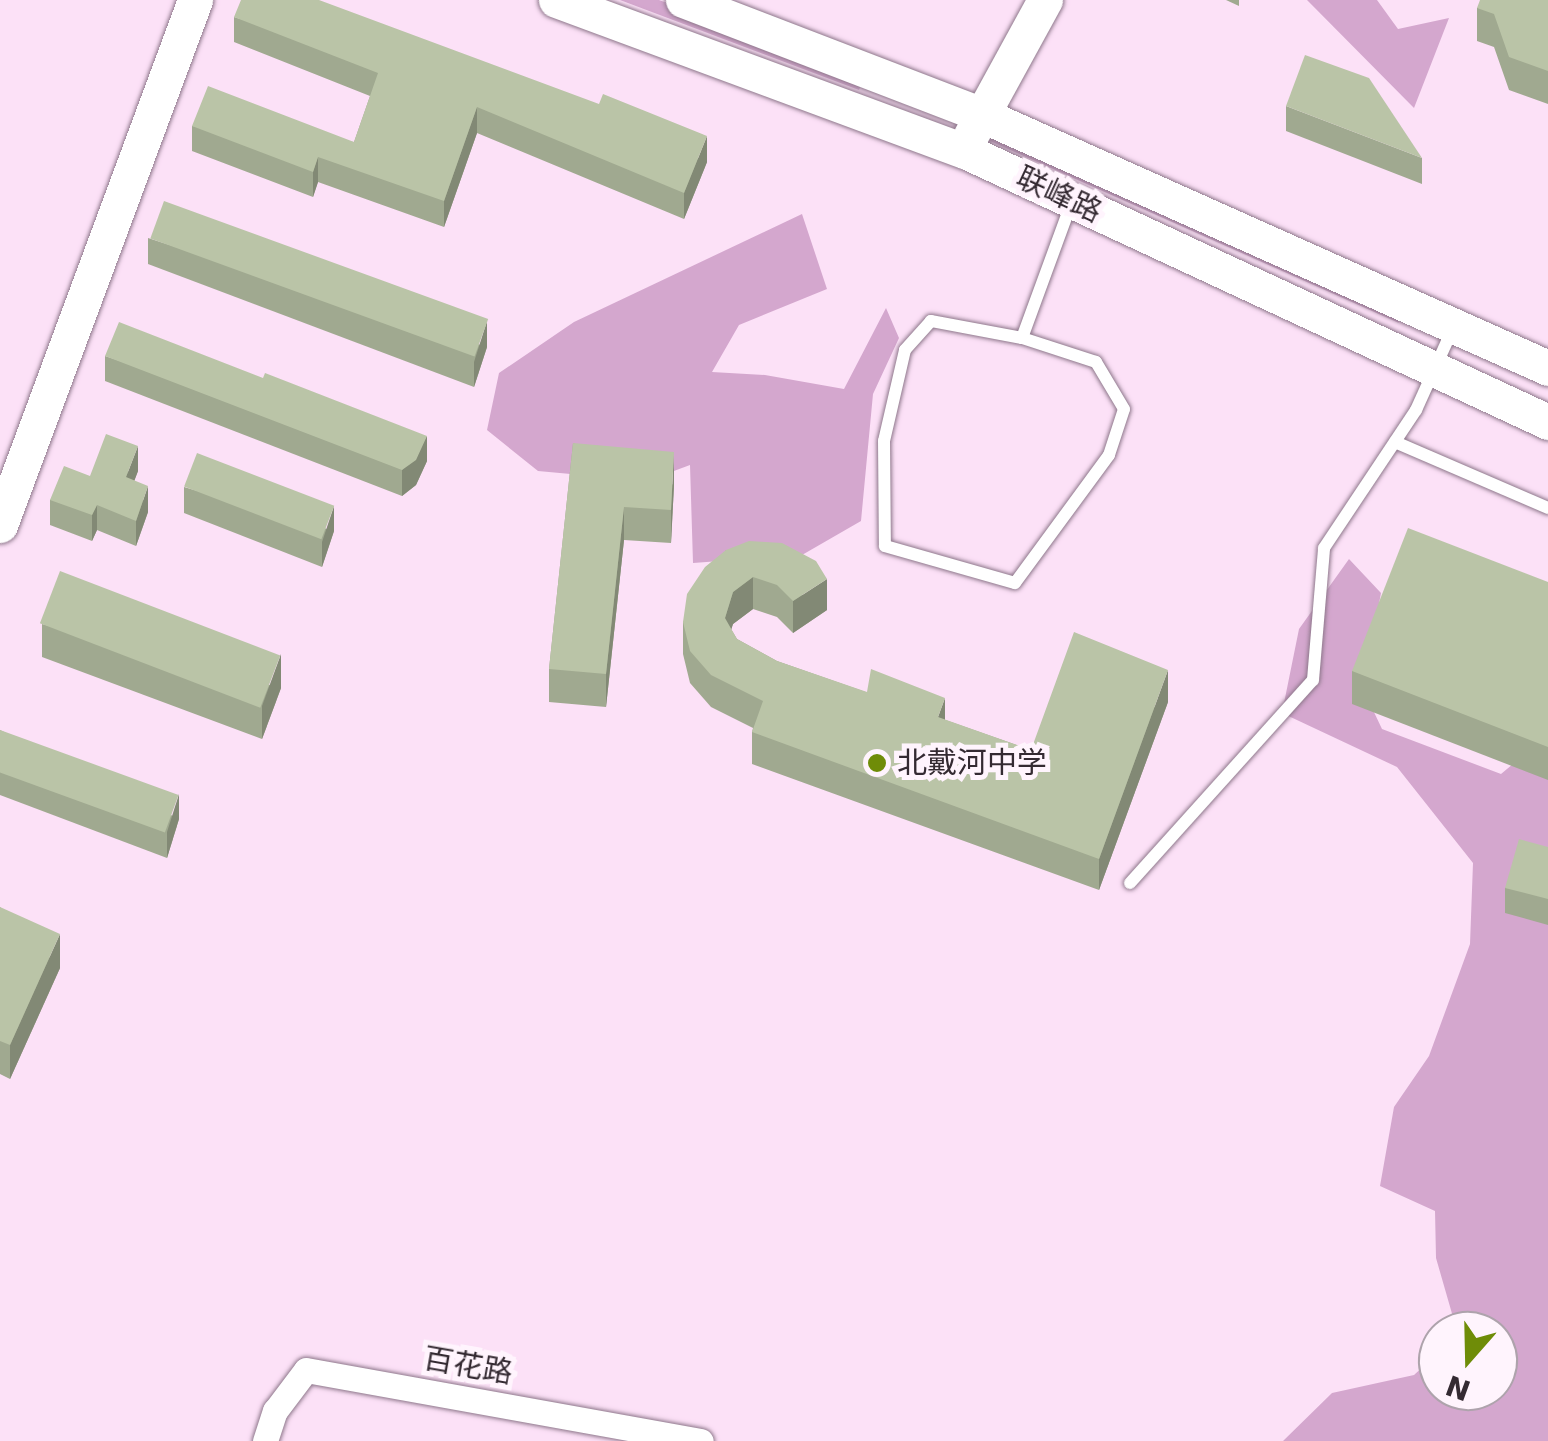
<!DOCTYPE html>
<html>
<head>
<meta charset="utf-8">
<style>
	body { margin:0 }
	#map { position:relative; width:1548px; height:1441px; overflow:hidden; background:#fce1f7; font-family:"DejaVu Sans","Noto Sans SC",sans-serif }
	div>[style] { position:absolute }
	.green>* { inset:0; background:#d4a7ce; transform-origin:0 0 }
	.roads { filter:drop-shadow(0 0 2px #8e778b) drop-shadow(0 0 2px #8e778b) }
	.lane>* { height:12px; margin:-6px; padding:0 6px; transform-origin:6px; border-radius:6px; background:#fff }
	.street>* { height:25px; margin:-12.5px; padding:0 12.5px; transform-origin:12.5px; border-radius:12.5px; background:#fff }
	.secondary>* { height:35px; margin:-17.5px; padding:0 17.5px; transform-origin:17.5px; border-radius:17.5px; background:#fff }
	.wall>* { inset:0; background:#a0a990 }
	.shaded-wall>* { inset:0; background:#828975 }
	.building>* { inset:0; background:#bac4a7; transform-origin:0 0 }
	.dots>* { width:28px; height:28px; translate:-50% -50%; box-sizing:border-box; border:5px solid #fff4fd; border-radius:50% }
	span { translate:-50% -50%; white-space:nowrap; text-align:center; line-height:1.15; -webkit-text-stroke:10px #fff4fd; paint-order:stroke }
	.street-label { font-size:30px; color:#342a32 }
	.poi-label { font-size:30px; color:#342a32 }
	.left { translate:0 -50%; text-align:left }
	.north { position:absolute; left:1418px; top:1311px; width:100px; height:100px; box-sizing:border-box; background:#fff4fd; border:2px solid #aea3ac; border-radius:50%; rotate:200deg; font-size:28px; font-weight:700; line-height:40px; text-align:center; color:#342a32 }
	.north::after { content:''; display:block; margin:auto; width:35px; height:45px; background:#6f8c08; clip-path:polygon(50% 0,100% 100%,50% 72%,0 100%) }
</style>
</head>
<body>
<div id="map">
	<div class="green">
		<div style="clip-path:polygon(620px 0,659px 0,864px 77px,859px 90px)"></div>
		<div style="clip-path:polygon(1307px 0,1377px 0,1398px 29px,1449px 18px,1414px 108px)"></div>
		<div style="left:995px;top:130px;width:447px;height:12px;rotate:24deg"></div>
		<div style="clip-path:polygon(802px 214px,827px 289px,739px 325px,712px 372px,765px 375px,844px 389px,886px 308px,899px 338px,873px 394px,861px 521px,802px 555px,693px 563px,690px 465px,647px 481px,538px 471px,487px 430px,499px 373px,574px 322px)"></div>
		<div style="clip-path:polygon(1349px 559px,1381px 593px,1363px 689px,1382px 729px,1501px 774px,1525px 754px,1548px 676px,1548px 1441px,1283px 1441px,1332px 1393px,1414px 1375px,1438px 1353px,1438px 1391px,1498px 1391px,1498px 1331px,1457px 1331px,1436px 1258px,1435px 1211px,1380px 1186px,1394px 1107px,1429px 1056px,1470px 944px,1473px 863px,1397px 767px,1282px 713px,1299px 629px)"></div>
	</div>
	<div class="roads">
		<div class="lane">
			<div style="left:1022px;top:338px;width:93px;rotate:-169.4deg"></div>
			<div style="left:931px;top:321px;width:39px;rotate:132deg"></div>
			<div style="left:905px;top:350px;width:93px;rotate:103deg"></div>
			<div style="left:884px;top:441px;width:105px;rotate:89.5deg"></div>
			<div style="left:885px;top:546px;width:135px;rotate:15.9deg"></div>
			<div style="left:1015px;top:583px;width:159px;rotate:-53.7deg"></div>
			<div style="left:1109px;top:455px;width:48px;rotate:-71.9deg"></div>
			<div style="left:1124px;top:409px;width:55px;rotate:-120.8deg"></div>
			<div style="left:1096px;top:362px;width:78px;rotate:-162deg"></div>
			<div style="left:1022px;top:338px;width:143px;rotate:-69.9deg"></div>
			<div style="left:1395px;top:442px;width:167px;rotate:23.3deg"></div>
			<div style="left:1130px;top:883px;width:273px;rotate:-48deg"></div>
			<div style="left:1313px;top:680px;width:132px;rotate:-85.2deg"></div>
			<div style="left:1324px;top:548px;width:166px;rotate:-56.3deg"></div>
			<div style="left:1416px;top:410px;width:92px;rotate:-65.7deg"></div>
		</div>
		<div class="street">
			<div style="left:265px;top:1441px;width:32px;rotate:-72deg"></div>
			<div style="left:275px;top:1411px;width:51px;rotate:-52.9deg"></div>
			<div style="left:306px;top:1370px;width:401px;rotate:10.2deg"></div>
		</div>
		<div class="secondary">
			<div style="left:556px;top:0;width:436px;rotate:20.3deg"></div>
			<div style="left:965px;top:151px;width:643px;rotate:24.93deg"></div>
			<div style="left:683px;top:0;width:318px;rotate:21deg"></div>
			<div style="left:980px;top:114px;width:622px;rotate:24.09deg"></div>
			<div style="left:971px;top:135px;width:154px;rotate:-61.3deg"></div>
			<div style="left:0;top:525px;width:560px;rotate:-69.62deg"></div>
		</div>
	</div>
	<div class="wall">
		<div style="clip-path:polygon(1226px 0,1239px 0,1239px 6px)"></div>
		<div style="clip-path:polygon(1548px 0,1548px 104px,1509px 90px,1494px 47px,1477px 41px,1477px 8px)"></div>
		<div style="clip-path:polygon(234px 17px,707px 162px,684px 219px,477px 133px,444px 227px,318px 182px,313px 197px,192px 151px,192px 126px,354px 142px,370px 96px,234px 42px)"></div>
		<div style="clip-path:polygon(1286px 106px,1422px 158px,1422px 184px,1286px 131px)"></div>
		<div style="clip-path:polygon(148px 238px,487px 347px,474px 387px,148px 264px)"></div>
		<div style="clip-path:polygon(105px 356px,427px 461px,416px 485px,402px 496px,105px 381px)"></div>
		<div style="clip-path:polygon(573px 443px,674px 485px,671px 543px,624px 540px,606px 707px,549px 702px,549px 669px)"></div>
		<div style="clip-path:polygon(138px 471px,134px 481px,148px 512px,136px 546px,97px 530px,92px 541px,50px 525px,50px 500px,90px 476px)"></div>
		<div style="clip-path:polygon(184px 487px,334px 531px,322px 567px,184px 513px)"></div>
		<div style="clip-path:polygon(726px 550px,827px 610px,793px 633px,777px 617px,753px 609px,733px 624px,731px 629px,737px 639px,777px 661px,1031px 750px,1168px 702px,1099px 890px,752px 764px,752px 732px,753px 728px,711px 707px,690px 683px,683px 654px,683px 622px)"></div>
		<div style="clip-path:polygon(1548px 582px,1548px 780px,1352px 704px,1352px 671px)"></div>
		<div style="clip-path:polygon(42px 624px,281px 688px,262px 739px,42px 657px)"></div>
		<div style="clip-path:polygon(0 730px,179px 819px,167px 858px,0 795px)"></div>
		<div style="clip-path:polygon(1548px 847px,1548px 925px,1505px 913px,1505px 888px)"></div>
		<div style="clip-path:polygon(0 907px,60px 968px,10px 1079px,0 1074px)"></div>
	</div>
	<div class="shaded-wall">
		<div style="clip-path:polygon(477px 107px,477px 133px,444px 227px,444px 201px)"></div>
		<div style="clip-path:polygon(707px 136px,707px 162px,684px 219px,684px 193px)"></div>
		<div style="clip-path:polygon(318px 157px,318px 182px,313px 197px,313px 172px)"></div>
		<div style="clip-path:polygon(487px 321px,487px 347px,474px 387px,474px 362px)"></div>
		<div style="clip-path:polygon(427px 436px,427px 461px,416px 485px,402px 496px,402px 470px)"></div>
		<div style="clip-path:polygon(138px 446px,138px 471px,126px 503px,126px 477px)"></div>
		<div style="clip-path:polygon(674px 452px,674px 485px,671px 543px,671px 510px)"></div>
		<div style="clip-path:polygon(148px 486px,148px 512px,136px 546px,136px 521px)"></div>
		<div style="clip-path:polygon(97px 505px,97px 530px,92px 541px,92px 515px)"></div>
		<div style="clip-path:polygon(334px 506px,334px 531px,322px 567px,322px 542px)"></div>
		<div style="clip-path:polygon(624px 507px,624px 540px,606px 707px,606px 674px)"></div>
		<div style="clip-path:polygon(753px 577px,753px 609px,733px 624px,725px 650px,725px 618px,733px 592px)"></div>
		<div style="clip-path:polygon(827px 579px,827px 610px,793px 633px,793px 601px)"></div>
		<div style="clip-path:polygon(281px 654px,281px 688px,262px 739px,262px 706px)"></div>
		<div style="clip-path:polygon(1168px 670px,1168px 702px,1099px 890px,1099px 859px)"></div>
		<div style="clip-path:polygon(945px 698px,945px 730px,938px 717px)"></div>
		<div style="clip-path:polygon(179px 794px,179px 819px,167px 858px,167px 832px)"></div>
		<div style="clip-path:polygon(60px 934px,60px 968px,10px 1079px,10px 1045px)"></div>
	</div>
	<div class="building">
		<div style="clip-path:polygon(241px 0,319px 0,599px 104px,603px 94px,707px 136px,684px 193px,477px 107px,444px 201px,318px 157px,313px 172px,192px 126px,208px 86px,354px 142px,378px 73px,234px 17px)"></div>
		<div style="clip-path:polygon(1480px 0,1548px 0,1548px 71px,1509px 57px,1494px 14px,1477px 8px)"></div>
		<div style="clip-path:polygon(1305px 55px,1369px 78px,1422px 158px,1286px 106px)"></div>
		<div style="left:164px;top:201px;width:345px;height:40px;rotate:20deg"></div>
		<div style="clip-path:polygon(119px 322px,263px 378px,265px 373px,427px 436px,416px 460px,402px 470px,105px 356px)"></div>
		<div style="clip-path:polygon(106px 434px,138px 446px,126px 477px,148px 486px,136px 521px,97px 505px,92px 515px,50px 500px,64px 466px,90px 476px)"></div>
		<div style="clip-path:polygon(573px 443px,674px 452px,671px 510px,624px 507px,606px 674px,549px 669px)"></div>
		<div style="left:197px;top:453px;width:147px;height:36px;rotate:21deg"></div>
		<div style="clip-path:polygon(1408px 528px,1548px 582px,1548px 747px,1352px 671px)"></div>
		<div style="clip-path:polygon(749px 541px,782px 543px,816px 561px,827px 579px,793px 601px,777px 585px,753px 577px,733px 592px,725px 618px,737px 639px,777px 661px,867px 692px,871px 669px,945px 698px,938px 717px,1031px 750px,1074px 632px,1168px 670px,1099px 859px,752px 732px,763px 701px,711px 675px,690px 651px,683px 622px,687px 594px,705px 567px,726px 550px)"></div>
		<div style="left:60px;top:571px;width:236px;height:56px;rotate:21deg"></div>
		<div style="left:0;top:730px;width:190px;height:40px;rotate:20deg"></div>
		<div style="clip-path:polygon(1519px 839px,1548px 847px,1548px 899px,1505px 888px)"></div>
		<div style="clip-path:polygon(0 907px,60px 934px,10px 1045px,0 1041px)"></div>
	</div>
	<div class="dots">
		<div style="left:877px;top:763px;background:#6f8c08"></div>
	</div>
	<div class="street-label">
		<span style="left:1059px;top:195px;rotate:25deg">联峰路</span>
		<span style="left:468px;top:1366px;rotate:10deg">百花路</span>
	</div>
	<div class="poi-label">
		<span class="left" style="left:897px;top:763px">北戴河中学</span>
	</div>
	<div class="north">N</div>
</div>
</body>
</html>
